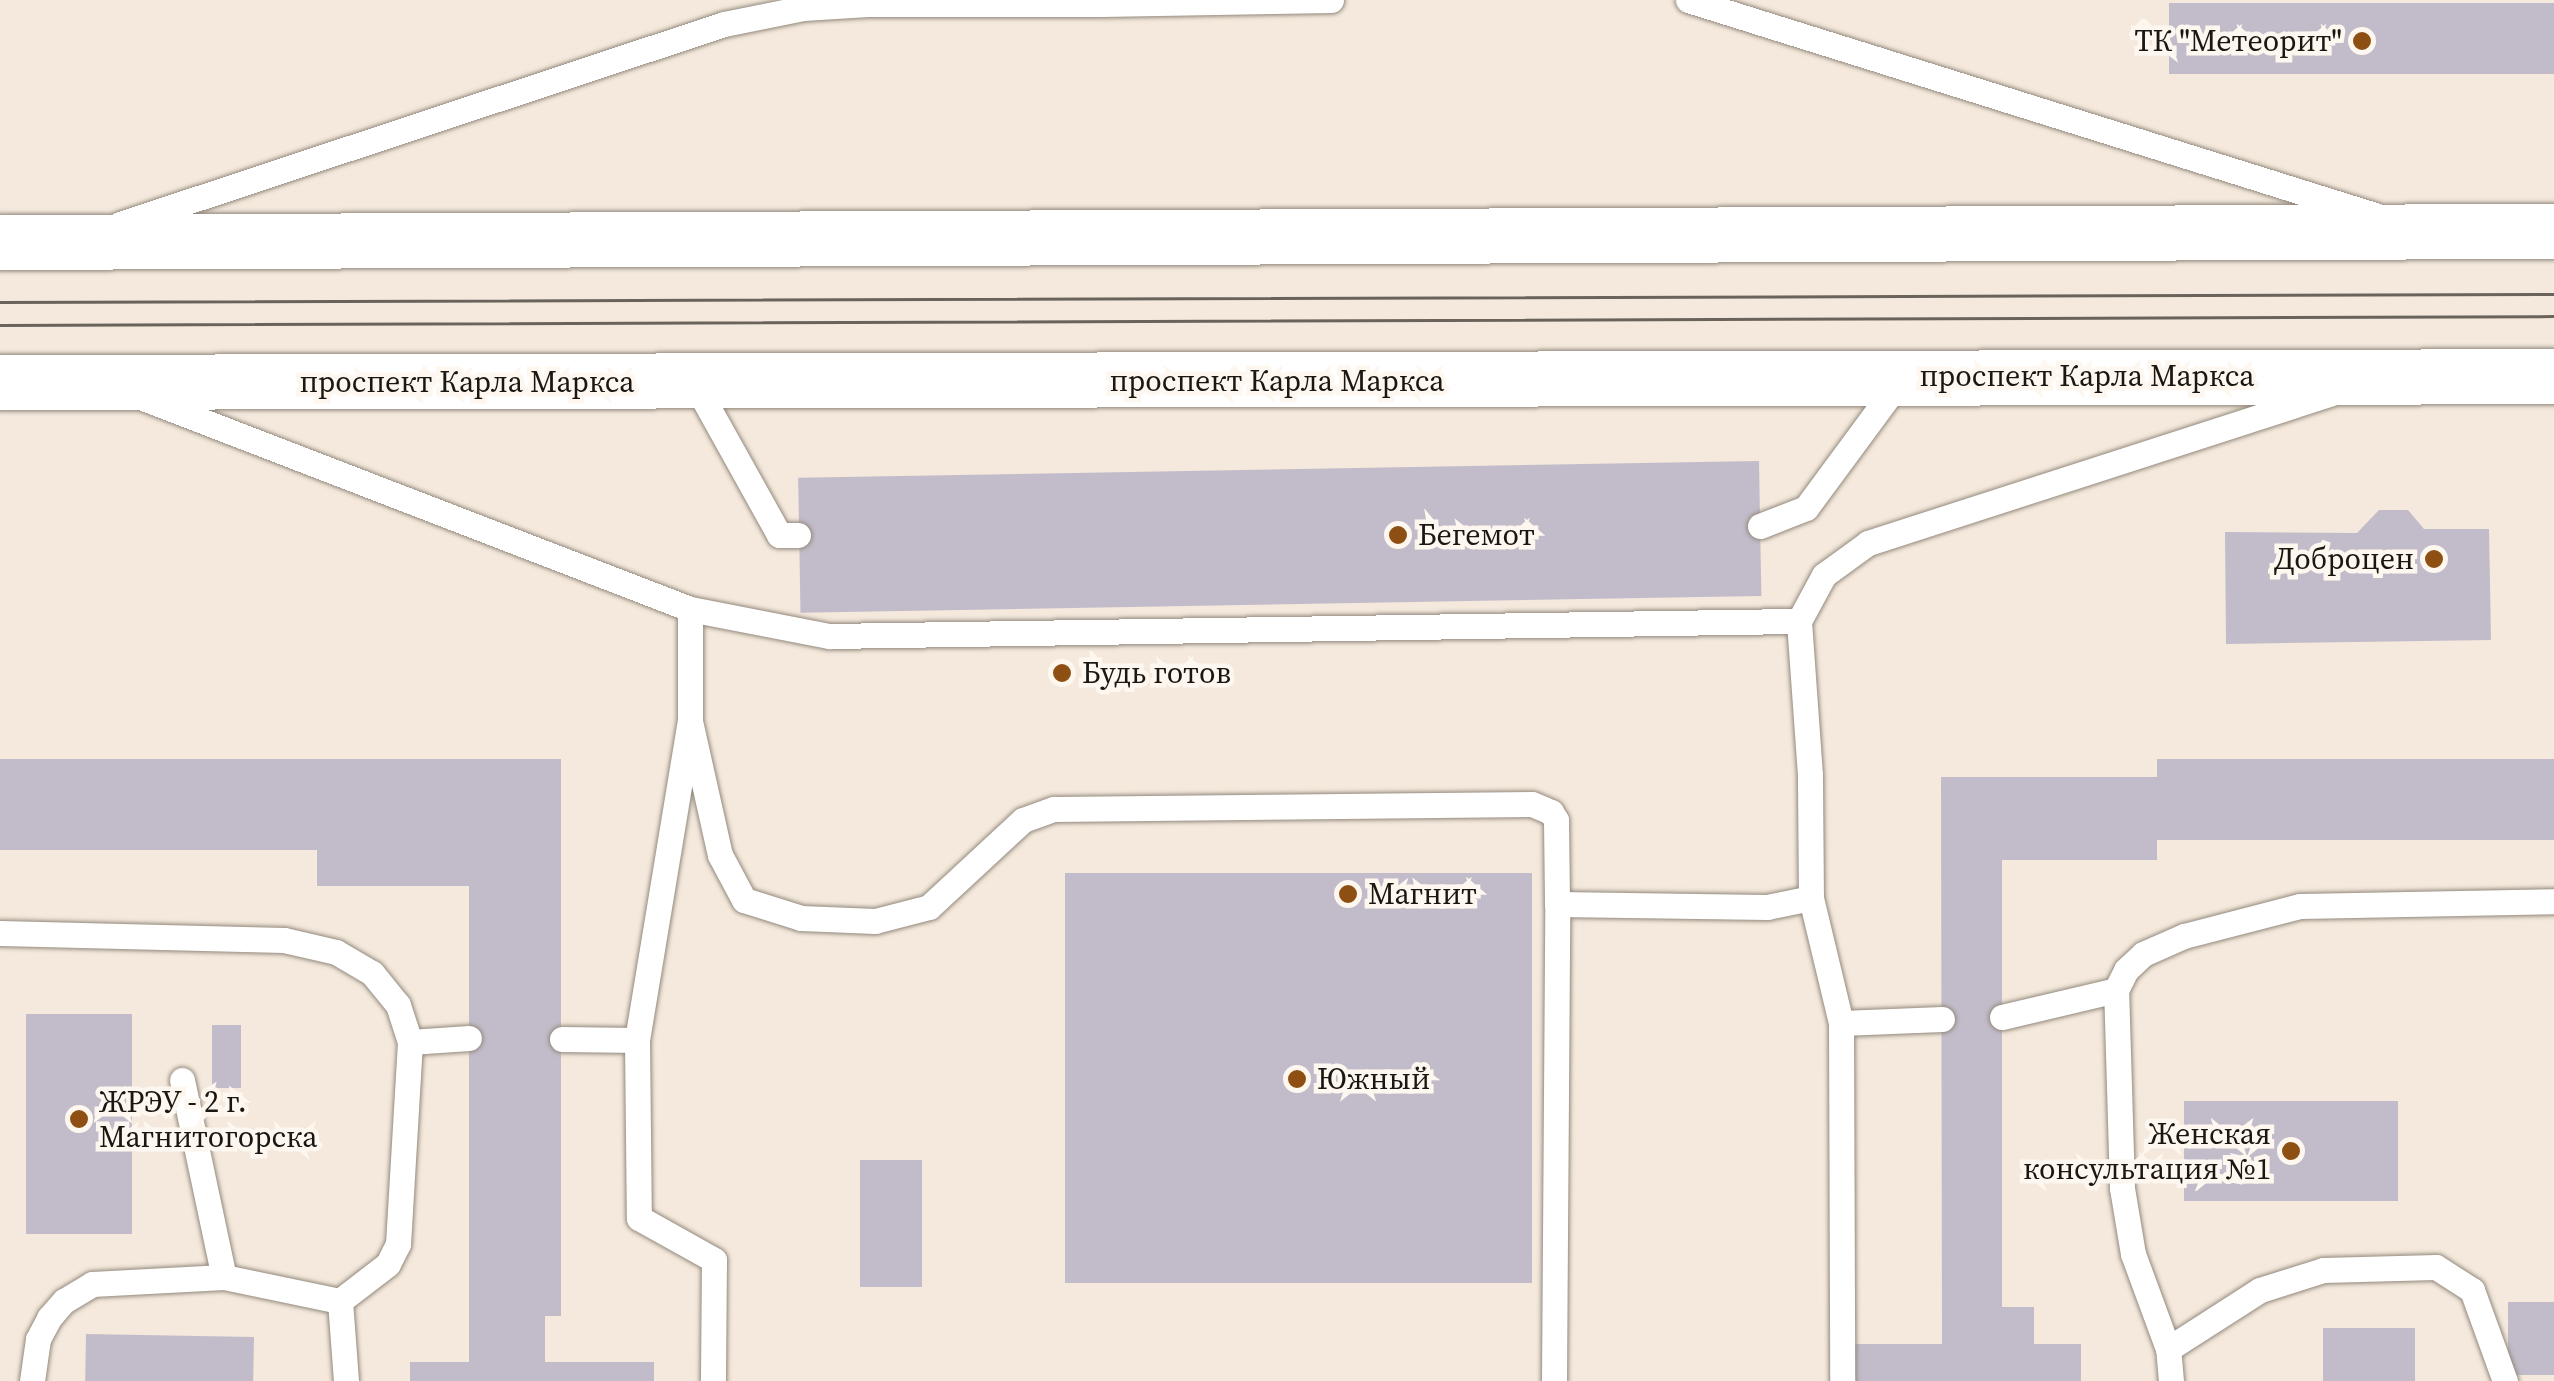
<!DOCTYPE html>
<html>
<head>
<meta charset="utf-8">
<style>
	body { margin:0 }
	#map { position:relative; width:2554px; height:1381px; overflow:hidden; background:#f4e9dc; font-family:"Source Serif 4",serif }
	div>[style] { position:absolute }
	.building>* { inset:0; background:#c2bcca; transform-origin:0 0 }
	.roads { filter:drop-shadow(0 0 2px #93897d) drop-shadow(0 0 2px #93897d) }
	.service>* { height:25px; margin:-12.5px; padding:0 12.5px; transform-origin:12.5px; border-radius:12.5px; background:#fff }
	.secondary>* { height:55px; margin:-27.5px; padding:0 27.5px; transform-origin:27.5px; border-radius:27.5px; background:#fff }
	.tram>* { height:2.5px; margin:-1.25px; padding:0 1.25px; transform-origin:1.25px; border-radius:1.25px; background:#6a635b }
	.dots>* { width:28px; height:28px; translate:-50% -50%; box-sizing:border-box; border:5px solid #fdf7ef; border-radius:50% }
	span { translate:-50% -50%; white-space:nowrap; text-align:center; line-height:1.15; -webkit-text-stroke:9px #fdf7ef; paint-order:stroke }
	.poi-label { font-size:30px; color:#1a1611 }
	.right { translate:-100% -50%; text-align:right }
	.left { translate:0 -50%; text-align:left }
	.street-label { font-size:30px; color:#1a1611 }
</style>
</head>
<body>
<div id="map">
	<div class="building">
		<div style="left:2554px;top:3px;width:71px;height:385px;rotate:90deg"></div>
		<div style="left:1759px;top:461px;width:135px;height:961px;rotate:89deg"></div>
		<div style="clip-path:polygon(2379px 510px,2408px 510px,2424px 529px,2489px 529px,2491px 640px,2226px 644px,2225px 532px,2357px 533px)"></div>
		<div style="clip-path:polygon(0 759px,561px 759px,561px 1316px,545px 1316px,545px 1362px,654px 1362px,654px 1381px,410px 1381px,410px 1362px,469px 1362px,469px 886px,317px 886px,317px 850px,0 850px)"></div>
		<div style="clip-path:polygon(2157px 759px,2554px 759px,2554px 840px,2157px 840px,2157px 860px,2002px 860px,2002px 1307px,2034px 1307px,2034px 1344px,2081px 1344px,2081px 1381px,1850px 1381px,1850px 1344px,1942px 1344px,1941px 777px,2157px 777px)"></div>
		<div style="left:1065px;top:873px;width:467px;height:410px"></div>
		<div style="left:26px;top:1014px;width:106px;height:220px"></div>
		<div style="left:212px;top:1025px;width:29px;height:63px"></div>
		<div style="left:2184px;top:1101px;width:214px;height:100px"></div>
		<div style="left:860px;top:1160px;width:62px;height:127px"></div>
		<div style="left:2508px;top:1302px;width:46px;height:73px"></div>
		<div style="left:2323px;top:1328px;width:92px;height:53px"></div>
		<div style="left:86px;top:1334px;width:168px;height:47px;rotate:1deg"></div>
	</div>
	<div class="roads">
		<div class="service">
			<div style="left:1100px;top:0;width:4px;rotate:76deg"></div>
			<div style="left:1101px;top:4px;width:230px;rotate:-1deg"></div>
			<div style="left:1688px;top:0;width:720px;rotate:17.38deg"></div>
			<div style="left:120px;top:224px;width:636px;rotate:-18.32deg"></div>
			<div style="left:724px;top:24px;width:81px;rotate:-11.4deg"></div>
			<div style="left:803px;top:8px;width:65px;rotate:-3.5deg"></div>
			<div style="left:868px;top:4px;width:233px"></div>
			<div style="left:694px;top:382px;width:175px;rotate:60.9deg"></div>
			<div style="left:779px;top:535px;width:19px"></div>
			<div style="left:143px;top:398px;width:586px;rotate:21.09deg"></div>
			<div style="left:690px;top:609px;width:142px;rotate:11deg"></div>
			<div style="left:829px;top:636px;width:970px;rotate:-0.89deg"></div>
			<div style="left:1799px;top:621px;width:52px;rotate:-61.5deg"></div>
			<div style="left:1824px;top:575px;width:54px;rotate:-36deg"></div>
			<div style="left:1868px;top:543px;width:485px;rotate:-17.9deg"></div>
			<div style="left:1760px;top:526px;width:49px;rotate:-21.4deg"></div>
			<div style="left:1806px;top:508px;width:160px;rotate:-53.6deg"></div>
			<div style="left:690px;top:721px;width:137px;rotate:77.4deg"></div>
			<div style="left:720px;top:855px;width:51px;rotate:61.9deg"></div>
			<div style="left:744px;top:900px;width:60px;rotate:17.5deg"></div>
			<div style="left:801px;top:918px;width:74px;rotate:2.3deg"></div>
			<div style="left:875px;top:921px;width:56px;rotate:-14.5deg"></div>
			<div style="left:929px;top:907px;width:128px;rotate:-42.8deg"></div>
			<div style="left:1023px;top:820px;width:33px;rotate:-20deg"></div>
			<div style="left:1054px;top:809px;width:478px;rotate:-0.6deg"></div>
			<div style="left:1532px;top:804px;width:21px;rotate:23deg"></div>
			<div style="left:1551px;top:812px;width:9px;rotate:58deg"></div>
			<div style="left:1556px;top:820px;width:84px;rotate:89.3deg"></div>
			<div style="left:1811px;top:898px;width:129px;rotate:76.5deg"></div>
			<div style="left:1841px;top:1023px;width:101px;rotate:-2.3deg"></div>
			<div style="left:0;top:933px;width:284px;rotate:1.4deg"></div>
			<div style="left:284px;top:940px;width:53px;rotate:13deg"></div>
			<div style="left:336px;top:952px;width:42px;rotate:30.3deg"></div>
			<div style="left:372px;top:973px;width:41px;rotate:50.9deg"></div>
			<div style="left:398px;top:1005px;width:39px;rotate:72deg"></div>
			<div style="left:410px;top:1042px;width:202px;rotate:93.4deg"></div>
			<div style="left:398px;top:1244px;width:22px;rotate:117deg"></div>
			<div style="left:388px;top:1264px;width:61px;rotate:142.4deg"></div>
			<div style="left:340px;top:1301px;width:80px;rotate:85.7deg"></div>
			<div style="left:2002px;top:1017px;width:117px;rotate:-13.3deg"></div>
			<div style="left:1841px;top:1023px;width:358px;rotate:89.8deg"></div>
			<div style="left:562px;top:1039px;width:75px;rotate:0.8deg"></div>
			<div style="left:637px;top:1040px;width:323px;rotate:-80.6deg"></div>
			<div style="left:690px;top:721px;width:112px;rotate:-90deg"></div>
			<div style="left:637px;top:1040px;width:178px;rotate:89.4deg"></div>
			<div style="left:639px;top:1218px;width:86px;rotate:29.2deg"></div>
			<div style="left:714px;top:1260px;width:121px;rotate:90.5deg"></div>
			<div style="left:410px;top:1042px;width:59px;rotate:-3.9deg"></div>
			<div style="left:182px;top:1080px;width:201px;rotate:78deg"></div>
			<div style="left:2168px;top:1349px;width:109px;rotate:-32.7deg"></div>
			<div style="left:2260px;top:1290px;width:66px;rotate:-17.6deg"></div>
			<div style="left:2323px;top:1270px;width:113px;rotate:-1.5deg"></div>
			<div style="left:2436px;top:1267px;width:43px;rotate:32.6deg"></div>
			<div style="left:2472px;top:1290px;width:97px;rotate:70.1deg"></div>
			<div style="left:32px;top:1381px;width:42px;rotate:-81.9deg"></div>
			<div style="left:38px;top:1339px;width:24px;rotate:-62deg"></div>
			<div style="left:49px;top:1318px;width:23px;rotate:-49deg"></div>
			<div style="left:64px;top:1301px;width:33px;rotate:-31deg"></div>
			<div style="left:92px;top:1284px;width:132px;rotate:-3deg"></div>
			<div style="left:224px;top:1277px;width:118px;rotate:11.7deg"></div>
			<div style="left:1554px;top:1381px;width:477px;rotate:-89.6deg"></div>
			<div style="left:1557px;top:904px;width:210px;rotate:0.8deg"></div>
			<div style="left:1767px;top:907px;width:45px;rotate:-11.6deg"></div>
			<div style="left:1811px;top:898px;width:123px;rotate:-90.5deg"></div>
			<div style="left:1810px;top:775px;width:154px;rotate:-94.1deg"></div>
			<div style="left:2171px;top:1381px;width:32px;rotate:-95deg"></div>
			<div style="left:2168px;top:1349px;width:101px;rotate:-110.2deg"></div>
			<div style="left:2133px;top:1254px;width:67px;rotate:-99.5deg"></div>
			<div style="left:2122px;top:1188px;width:198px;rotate:-91.7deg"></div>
			<div style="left:2116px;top:990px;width:22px;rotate:-63deg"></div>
			<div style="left:2126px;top:970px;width:23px;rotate:-43deg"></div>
			<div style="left:2143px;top:954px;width:45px;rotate:-23.7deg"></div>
			<div style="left:2184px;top:936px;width:120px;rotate:-14.5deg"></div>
			<div style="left:2300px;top:906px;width:254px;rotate:-1.1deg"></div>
		</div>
		<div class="secondary">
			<div style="left:0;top:242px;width:2554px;rotate:-0.25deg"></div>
			<div style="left:0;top:382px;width:2554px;rotate:-0.13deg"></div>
		</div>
	</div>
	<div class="tram">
		<div style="left:0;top:302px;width:2554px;rotate:-0.18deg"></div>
		<div style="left:0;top:325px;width:2554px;rotate:-0.2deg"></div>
	</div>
	<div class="dots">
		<div style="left:2362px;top:41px;background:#8d5012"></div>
		<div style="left:1398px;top:535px;background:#8d5012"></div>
		<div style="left:2434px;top:559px;background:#8d5012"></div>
		<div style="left:1062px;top:673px;background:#8d5012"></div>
		<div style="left:1348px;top:894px;background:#8d5012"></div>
		<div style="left:1297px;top:1079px;background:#8d5012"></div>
		<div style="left:79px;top:1119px;background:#8d5012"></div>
		<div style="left:2291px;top:1151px;background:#8d5012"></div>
	</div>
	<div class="poi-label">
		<span class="right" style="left:2342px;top:41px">ТК "Метеорит"</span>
		<span class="left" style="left:1418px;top:535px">Бегемот</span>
		<span class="right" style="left:2414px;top:559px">Доброцен</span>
		<span class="left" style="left:1082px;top:673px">Будь готов</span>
		<span class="left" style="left:1368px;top:894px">Магнит</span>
		<span class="left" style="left:1317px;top:1079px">Южный</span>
		<span class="left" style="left:99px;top:1119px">ЖРЭУ - 2 г.<br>Магнитогорска</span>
		<span class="right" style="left:2271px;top:1151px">Женская<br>консультация №1</span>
	</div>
	<div class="street-label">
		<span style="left:2087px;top:376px">проспект Карла Маркса</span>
		<span style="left:1277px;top:381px">проспект Карла Маркса</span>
		<span style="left:467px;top:382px">проспект Карла Маркса</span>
	</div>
</div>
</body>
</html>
